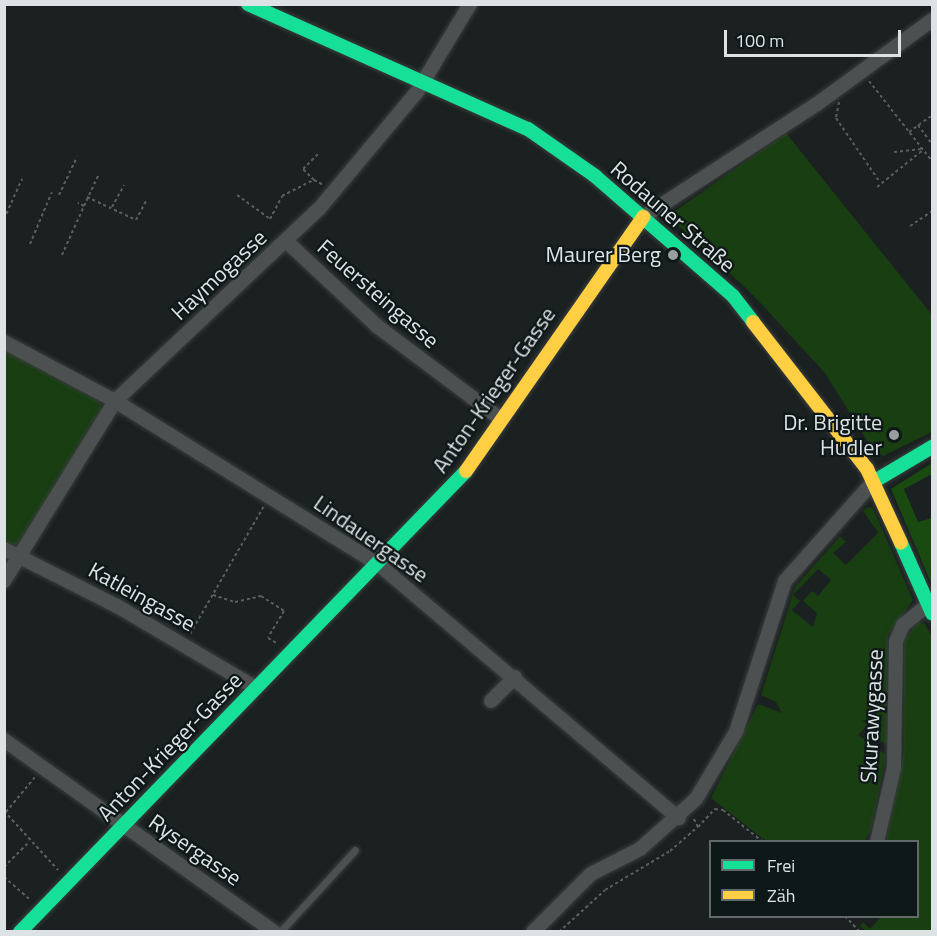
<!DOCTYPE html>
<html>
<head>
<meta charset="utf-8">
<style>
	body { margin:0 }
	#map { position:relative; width:937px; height:936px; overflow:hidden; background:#1b2020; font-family:"Titillium Web",sans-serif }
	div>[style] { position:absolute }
	.green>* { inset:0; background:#183e11 }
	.forest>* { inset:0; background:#194a10 }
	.path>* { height:2px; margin-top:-1px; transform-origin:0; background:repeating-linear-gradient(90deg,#5b5e5e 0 3px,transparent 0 6px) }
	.roads { filter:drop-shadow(0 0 2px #393d3d) drop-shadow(0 0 2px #393d3d) }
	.lane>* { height:7px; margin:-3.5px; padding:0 3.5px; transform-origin:3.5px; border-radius:3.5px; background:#4c5050 }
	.street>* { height:14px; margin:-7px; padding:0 7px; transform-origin:7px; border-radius:7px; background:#4c5050 }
	.fast>* { height:14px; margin:-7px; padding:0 7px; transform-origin:7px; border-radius:7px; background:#16e098 }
	.slow>* { height:14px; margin:-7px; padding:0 7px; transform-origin:7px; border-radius:7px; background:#ffcf43 }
	.dots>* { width:16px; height:16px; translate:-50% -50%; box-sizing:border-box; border:3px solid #0f1819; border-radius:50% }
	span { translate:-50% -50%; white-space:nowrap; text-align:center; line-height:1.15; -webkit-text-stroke:4.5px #0f1819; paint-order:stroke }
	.street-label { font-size:22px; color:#dde3e4 }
	.poi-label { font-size:22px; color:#dde3e4 }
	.right { translate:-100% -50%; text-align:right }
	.frame { position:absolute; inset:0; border:6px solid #dde3e4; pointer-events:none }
	.legend { position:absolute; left:709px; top:840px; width:210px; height:78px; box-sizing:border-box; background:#0f1819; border:2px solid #61696a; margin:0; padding:8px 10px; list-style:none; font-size:18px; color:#dde3e4 }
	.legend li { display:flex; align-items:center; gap:12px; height:30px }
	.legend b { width:30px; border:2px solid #61696a }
	.scale { position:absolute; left:724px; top:30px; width:177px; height:27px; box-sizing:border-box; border:3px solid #dde3e4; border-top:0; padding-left:8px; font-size:18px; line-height:21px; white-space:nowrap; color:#dde3e4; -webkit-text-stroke:4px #0f1819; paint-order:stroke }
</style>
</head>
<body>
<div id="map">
	<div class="green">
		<div style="clip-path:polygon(786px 133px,932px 315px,932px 432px,883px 456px,871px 447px,825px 373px,753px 295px,668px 216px)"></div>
		<div style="clip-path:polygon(4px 349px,35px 362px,100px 402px,102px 409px,19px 544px,11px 546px,4px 542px)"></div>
		<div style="clip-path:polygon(evenodd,867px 507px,873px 508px,913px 600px,888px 635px,887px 745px,877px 739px,875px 717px,858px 735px,886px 755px,872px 827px,865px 841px,766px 841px,711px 798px,758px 704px,782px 713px,776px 702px,761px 695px,795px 587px,840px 536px,846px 542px,833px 553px,846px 565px,874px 537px,878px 532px,863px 511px,867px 507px,818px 569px,831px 580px,818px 596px,812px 591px,803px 601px,817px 613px,813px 627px,792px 610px,800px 601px,793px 595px,818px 569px)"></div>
		<div style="clip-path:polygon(917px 622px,925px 624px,932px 637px,932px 931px,866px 931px,860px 926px,863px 922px,870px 929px,881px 917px,918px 916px,918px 842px,886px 841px,904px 750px,904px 641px)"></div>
	</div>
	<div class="forest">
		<div style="clip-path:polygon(932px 463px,932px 474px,904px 489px,918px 522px,932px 518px,932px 585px,891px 489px)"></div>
	</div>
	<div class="path">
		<div style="left:869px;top:81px;width:102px;rotate:51.8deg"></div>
		<div style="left:839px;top:102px;width:16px;rotate:101deg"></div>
		<div style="left:836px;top:118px;width:76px;rotate:55.7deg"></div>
		<div style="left:918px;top:125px;width:24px;rotate:54deg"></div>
		<div style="left:909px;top:132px;width:29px;rotate:-36deg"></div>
		<div style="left:894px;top:152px;width:28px;rotate:-6deg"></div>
		<div style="left:314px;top:180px;width:16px;rotate:-135deg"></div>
		<div style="left:303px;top:169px;width:23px;rotate:-45deg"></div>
		<div style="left:877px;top:187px;width:59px;rotate:-38.8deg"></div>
		<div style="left:59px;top:195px;width:42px;rotate:-64.7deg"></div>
		<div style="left:237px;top:195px;width:41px;rotate:36deg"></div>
		<div style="left:270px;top:219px;width:26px;rotate:-62deg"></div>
		<div style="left:282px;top:196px;width:36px;rotate:-27deg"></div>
		<div style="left:314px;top:180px;width:11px;rotate:27deg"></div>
		<div style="left:87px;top:197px;width:54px;rotate:25.1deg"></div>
		<div style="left:136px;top:220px;width:24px;rotate:-62deg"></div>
		<div style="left:84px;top:206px;width:35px;rotate:-65deg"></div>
		<div style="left:112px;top:207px;width:25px;rotate:-61deg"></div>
		<div style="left:4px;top:219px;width:44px;rotate:-65.8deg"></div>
		<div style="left:910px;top:226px;width:27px;rotate:-34deg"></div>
		<div style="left:30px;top:244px;width:56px;rotate:-67.1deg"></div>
		<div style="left:62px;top:255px;width:54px;rotate:-65.8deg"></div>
		<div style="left:84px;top:206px;width:7px;rotate:-153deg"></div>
		<div style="left:213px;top:595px;width:23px;rotate:18deg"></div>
		<div style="left:235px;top:602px;width:27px;rotate:-13deg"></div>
		<div style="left:261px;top:596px;width:27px;rotate:33deg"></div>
		<div style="left:284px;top:611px;width:31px;rotate:121deg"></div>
		<div style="left:268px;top:638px;width:12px;rotate:31deg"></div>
		<div style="left:190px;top:634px;width:148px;rotate:-60deg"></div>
		<div style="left:4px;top:811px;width:80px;rotate:47.5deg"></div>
		<div style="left:6px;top:812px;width:45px;rotate:-50.4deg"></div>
		<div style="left:698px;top:827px;width:25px;rotate:-47deg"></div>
		<div style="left:715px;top:809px;width:8px;rotate:7deg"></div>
		<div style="left:723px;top:810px;width:51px;rotate:38.7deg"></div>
		<div style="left:4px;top:867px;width:35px;rotate:-45deg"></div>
		<div style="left:4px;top:877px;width:35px;rotate:41deg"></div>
		<div style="left:845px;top:916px;width:22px;rotate:47deg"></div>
		<div style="left:559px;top:932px;width:62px;rotate:-42.4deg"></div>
		<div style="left:605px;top:890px;width:76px;rotate:-31deg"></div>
		<div style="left:670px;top:851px;width:37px;rotate:-41deg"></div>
		<div style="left:698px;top:827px;width:11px;rotate:-117deg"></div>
	</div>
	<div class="roads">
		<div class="lane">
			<div style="left:280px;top:932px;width:111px;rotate:-47.6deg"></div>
		</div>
		<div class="street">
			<div style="left:643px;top:217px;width:207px;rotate:-33deg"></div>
			<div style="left:817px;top:104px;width:142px;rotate:-36.1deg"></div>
			<div style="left:286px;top:241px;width:125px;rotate:43deg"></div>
			<div style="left:377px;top:326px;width:156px;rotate:36.9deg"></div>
			<div style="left:4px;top:342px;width:126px;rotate:28deg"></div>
			<div style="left:115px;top:401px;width:309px;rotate:31.8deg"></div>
			<div style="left:378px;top:564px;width:394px;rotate:40.2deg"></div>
			<div style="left:4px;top:549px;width:127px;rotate:26.8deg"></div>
			<div style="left:117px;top:606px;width:161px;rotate:30.5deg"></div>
			<div style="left:4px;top:581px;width:211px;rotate:-58.3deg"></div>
			<div style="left:115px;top:401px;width:280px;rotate:-43.3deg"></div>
			<div style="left:319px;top:209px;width:153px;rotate:-50.1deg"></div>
			<div style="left:417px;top:92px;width:103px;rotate:-58.9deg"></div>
			<div style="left:491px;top:701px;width:34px;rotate:-45deg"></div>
			<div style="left:4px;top:740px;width:331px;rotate:35.4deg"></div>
			<div style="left:877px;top:842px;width:76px;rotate:-77.1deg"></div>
			<div style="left:894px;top:768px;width:127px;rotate:-89.1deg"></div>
			<div style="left:896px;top:641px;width:17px;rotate:-66deg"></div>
			<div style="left:903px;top:625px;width:32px;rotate:-39deg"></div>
			<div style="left:533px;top:932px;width:82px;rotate:-45deg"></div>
			<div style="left:591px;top:874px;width:55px;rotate:-27deg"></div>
			<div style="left:640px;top:849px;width:75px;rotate:-41.8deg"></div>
			<div style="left:696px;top:799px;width:78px;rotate:-59.2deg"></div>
			<div style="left:736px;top:732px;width:159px;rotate:-72deg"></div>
			<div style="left:785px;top:581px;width:132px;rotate:-48.4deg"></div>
		</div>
		<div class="fast">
			<div style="left:248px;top:4px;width:307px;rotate:24.1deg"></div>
			<div style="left:528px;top:129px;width:82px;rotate:35deg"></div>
			<div style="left:595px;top:176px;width:183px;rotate:41deg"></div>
			<div style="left:733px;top:296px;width:33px;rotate:52deg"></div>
			<div style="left:873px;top:482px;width:69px;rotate:-30.7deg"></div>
			<div style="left:901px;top:543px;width:77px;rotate:66.1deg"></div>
			<div style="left:20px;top:932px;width:641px;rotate:-45.95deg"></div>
		</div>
		<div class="slow">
			<div style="left:753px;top:322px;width:186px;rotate:52.2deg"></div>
			<div style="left:867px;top:469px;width:81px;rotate:65.3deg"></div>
			<div style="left:466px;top:471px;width:310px;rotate:-55.1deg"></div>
		</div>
	</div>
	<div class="dots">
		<div style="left:673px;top:255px;background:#999f9f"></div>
		<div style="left:894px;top:435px;background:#999f9f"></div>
	</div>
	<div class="street-label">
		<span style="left:673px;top:217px;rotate:41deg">Rodauner Straße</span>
		<span style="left:219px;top:275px;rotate:-43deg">Haymogasse</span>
		<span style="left:378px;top:294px;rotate:41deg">Feuersteingasse</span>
		<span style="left:494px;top:390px;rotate:-55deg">Anton-Krieger-Gasse</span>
		<span style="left:371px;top:539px;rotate:35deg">Lindauergasse</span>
		<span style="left:142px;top:597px;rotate:29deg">Katleingasse</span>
		<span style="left:872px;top:716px;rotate:-87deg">Skurawygasse</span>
		<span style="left:170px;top:747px;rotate:-46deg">Anton-Krieger-Gasse</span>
		<span style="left:195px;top:850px;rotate:35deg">Rysergasse</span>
	</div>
	<div class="poi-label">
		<span class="right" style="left:661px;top:255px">Maurer Berg</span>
		<span class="right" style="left:882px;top:435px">Dr. Brigitte<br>Hudler</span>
	</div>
	<div class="frame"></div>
	<ul class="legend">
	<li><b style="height:8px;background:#16e098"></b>Frei</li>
	<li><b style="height:8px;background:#ffcf43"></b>Zäh</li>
	</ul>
	<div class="scale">100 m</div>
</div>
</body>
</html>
